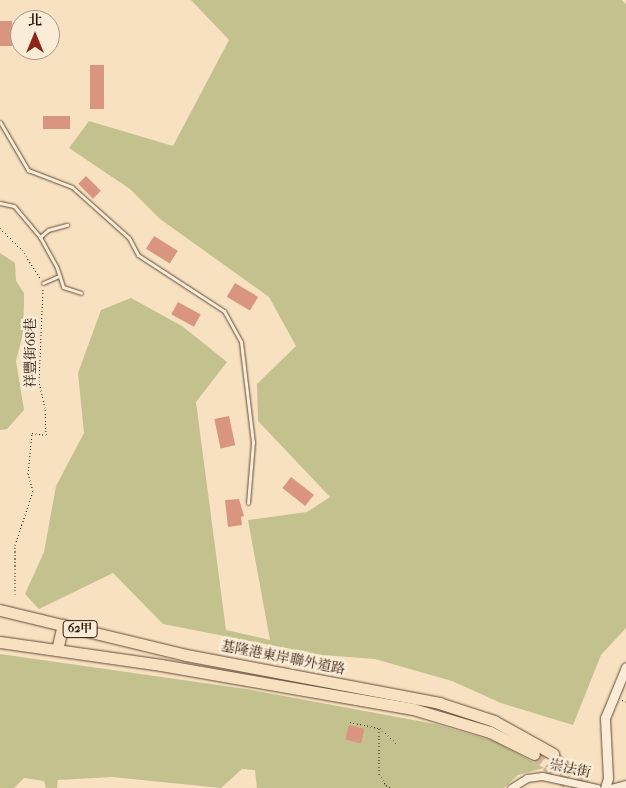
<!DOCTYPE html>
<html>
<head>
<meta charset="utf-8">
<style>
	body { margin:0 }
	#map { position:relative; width:626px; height:788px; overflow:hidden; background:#f8e1c0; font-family:"IM FELL French Canon","Noto Serif TC",serif }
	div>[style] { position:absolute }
	.green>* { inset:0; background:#c3c18e }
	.building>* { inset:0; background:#da9580; transform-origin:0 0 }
	.trunk-tunnel>* { height:11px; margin-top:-5.5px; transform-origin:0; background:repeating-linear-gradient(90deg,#d0b99c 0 11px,transparent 0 16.5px) }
	.path>* { height:1px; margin-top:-0.5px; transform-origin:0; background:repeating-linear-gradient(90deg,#2f190a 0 1px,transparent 0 3.5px) }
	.roads { filter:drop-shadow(0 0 1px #614b38) drop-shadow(0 0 1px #614b38) }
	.service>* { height:3px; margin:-1.5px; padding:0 1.5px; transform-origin:1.5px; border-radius:1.5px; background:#faecd6 }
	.minor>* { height:7px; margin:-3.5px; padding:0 3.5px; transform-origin:3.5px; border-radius:3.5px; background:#faecd6 }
	.tertiary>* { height:9px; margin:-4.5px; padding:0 4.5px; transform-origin:4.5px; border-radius:4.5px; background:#faecd6 }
	.trunk>* { height:11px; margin:-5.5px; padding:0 5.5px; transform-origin:5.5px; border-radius:5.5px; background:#f8e1c0 }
	span { translate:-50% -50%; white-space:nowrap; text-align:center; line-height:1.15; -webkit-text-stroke:5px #faecd6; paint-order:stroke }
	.shield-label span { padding:1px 4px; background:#faecd6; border:1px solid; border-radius:4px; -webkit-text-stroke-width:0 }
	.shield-label { font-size:12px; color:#2f190a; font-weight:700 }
	.street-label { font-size:14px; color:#2f190a }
	.north { position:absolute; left:10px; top:10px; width:50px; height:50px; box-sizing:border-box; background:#faecd6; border:1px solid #a99884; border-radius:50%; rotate:0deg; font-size:14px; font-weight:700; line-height:20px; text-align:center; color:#2f190a }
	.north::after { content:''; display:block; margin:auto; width:18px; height:22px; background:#8f2418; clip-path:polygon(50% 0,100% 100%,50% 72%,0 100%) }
</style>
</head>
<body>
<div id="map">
	<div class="green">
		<div style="clip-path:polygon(191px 0,622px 0,626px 4px,626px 628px,601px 655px,573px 725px,501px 703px,452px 681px,375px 659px,322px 655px,163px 624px,113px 573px,39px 609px,25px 594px,44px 552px,56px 486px,84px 433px,78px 373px,101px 310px,131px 298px,182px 326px,227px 362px,196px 402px,226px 630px,270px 640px,248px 520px,307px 512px,330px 497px,258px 421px,257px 384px,296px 346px,269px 297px,160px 219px,130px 189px,69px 148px,89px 121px,173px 146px,229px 40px)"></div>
		<div style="clip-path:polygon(0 253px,15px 263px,16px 281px,24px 293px,24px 304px,23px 333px,16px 361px,24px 410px,7px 429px,0 430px)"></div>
		<div style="clip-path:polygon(0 654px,246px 689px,435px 724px,494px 741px,544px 768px,518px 775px,504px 788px,257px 788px,255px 770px,242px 769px,221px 788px,112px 777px,58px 780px,57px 788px,46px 788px,44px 781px,24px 778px,14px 788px,0 788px)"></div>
	</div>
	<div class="building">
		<div style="left:0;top:21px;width:12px;height:25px"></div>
		<div style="left:90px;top:65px;width:14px;height:44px"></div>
		<div style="left:43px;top:116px;width:27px;height:13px"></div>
		<div style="left:86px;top:176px;width:21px;height:11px;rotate:45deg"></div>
		<div style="left:154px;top:236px;width:28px;height:15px;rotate:32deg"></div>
		<div style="left:235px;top:283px;width:27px;height:16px;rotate:31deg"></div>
		<div style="left:178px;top:302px;width:26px;height:14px;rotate:29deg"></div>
		<div style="left:229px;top:416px;width:30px;height:15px;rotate:78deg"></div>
		<div style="left:291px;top:477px;width:29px;height:14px;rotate:38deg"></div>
		<div style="clip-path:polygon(239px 499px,244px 516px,241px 517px,242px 525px,228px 527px,225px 500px)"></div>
		<div style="left:349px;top:725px;width:16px;height:15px;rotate:14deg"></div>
	</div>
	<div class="trunk-tunnel">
		<div style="left:534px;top:754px;width:51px;rotate:41.8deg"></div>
		<div style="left:553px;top:754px;width:50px;rotate:43.4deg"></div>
	</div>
	<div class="path">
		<div style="left:0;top:228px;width:31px;rotate:45deg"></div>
		<div style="left:22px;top:250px;width:33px;rotate:57deg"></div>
		<div style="left:15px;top:594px;width:49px;rotate:-90deg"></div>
		<div style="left:15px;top:545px;width:57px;rotate:-71.6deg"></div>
		<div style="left:33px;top:491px;width:18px;rotate:-106deg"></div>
		<div style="left:28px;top:474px;width:41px;rotate:-84.4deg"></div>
		<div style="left:32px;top:433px;width:14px;rotate:8deg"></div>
		<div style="left:46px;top:435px;width:27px;rotate:-92deg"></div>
		<div style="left:45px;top:408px;width:28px;rotate:-103deg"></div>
		<div style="left:39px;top:381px;width:93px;rotate:-87.5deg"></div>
		<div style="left:622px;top:700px;width:4px;rotate:27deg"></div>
		<div style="left:350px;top:722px;width:30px;rotate:12deg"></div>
		<div style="left:379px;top:728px;width:46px;rotate:90deg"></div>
		<div style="left:379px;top:774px;width:13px;rotate:58deg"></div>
		<div style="left:386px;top:785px;width:6px;rotate:31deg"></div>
		<div style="left:380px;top:728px;width:22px;rotate:43deg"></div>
	</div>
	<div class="roads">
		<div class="service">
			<div style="left:0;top:122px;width:56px;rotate:59.7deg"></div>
			<div style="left:28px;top:170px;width:47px;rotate:21.1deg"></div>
			<div style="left:72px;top:187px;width:76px;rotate:41.8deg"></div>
			<div style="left:129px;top:238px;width:19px;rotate:62deg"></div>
			<div style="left:138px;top:255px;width:103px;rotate:33.1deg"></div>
			<div style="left:224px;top:311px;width:35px;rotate:61deg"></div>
			<div style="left:241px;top:342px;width:101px;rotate:83.2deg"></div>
			<div style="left:253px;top:442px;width:61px;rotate:94.7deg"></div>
			<div style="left:0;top:203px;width:14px;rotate:12deg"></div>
			<div style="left:14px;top:206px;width:40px;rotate:50deg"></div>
			<div style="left:40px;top:237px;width:35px;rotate:61deg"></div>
			<div style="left:57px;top:268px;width:20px;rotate:72deg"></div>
			<div style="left:63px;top:287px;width:19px;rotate:18deg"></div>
			<div style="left:40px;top:237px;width:11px;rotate:-41deg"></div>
			<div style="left:48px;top:230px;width:20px;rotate:-15deg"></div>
			<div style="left:43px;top:283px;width:17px;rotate:-24deg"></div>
		</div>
		<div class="minor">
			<div style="left:511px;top:788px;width:19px;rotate:-32deg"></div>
			<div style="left:527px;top:778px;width:15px;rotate:-8deg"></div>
			<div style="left:542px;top:776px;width:56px;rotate:12.3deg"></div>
			<div style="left:611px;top:788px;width:16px;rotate:-15deg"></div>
		</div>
		<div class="tertiary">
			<div style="left:605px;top:788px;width:10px;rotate:-73deg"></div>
			<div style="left:608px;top:778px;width:60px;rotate:-92.9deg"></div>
			<div style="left:605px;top:718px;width:55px;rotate:-67.6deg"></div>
		</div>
		<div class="trunk">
			<div style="left:0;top:610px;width:191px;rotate:13.6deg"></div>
			<div style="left:186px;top:655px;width:258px;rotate:10.7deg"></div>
			<div style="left:439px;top:703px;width:58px;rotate:18.1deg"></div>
			<div style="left:494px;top:721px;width:68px;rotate:29.2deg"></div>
			<div style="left:0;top:642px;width:163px;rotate:8.1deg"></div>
			<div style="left:161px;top:665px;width:256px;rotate:9.9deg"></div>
			<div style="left:413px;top:709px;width:80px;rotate:16.6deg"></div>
			<div style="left:490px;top:732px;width:49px;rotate:26.6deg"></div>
			<div style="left:57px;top:650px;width:26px;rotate:-77deg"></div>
		</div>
	</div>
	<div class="shield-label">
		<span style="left:80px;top:629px">62甲</span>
	</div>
	<div class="street-label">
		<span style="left:31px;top:353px;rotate:-90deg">祥豐街68巷</span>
		<span style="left:283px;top:658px;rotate:11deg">基隆港東岸聯外道路</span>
		<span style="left:570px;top:769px;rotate:12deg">崇法街</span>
	</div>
	<div class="north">北</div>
</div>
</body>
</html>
